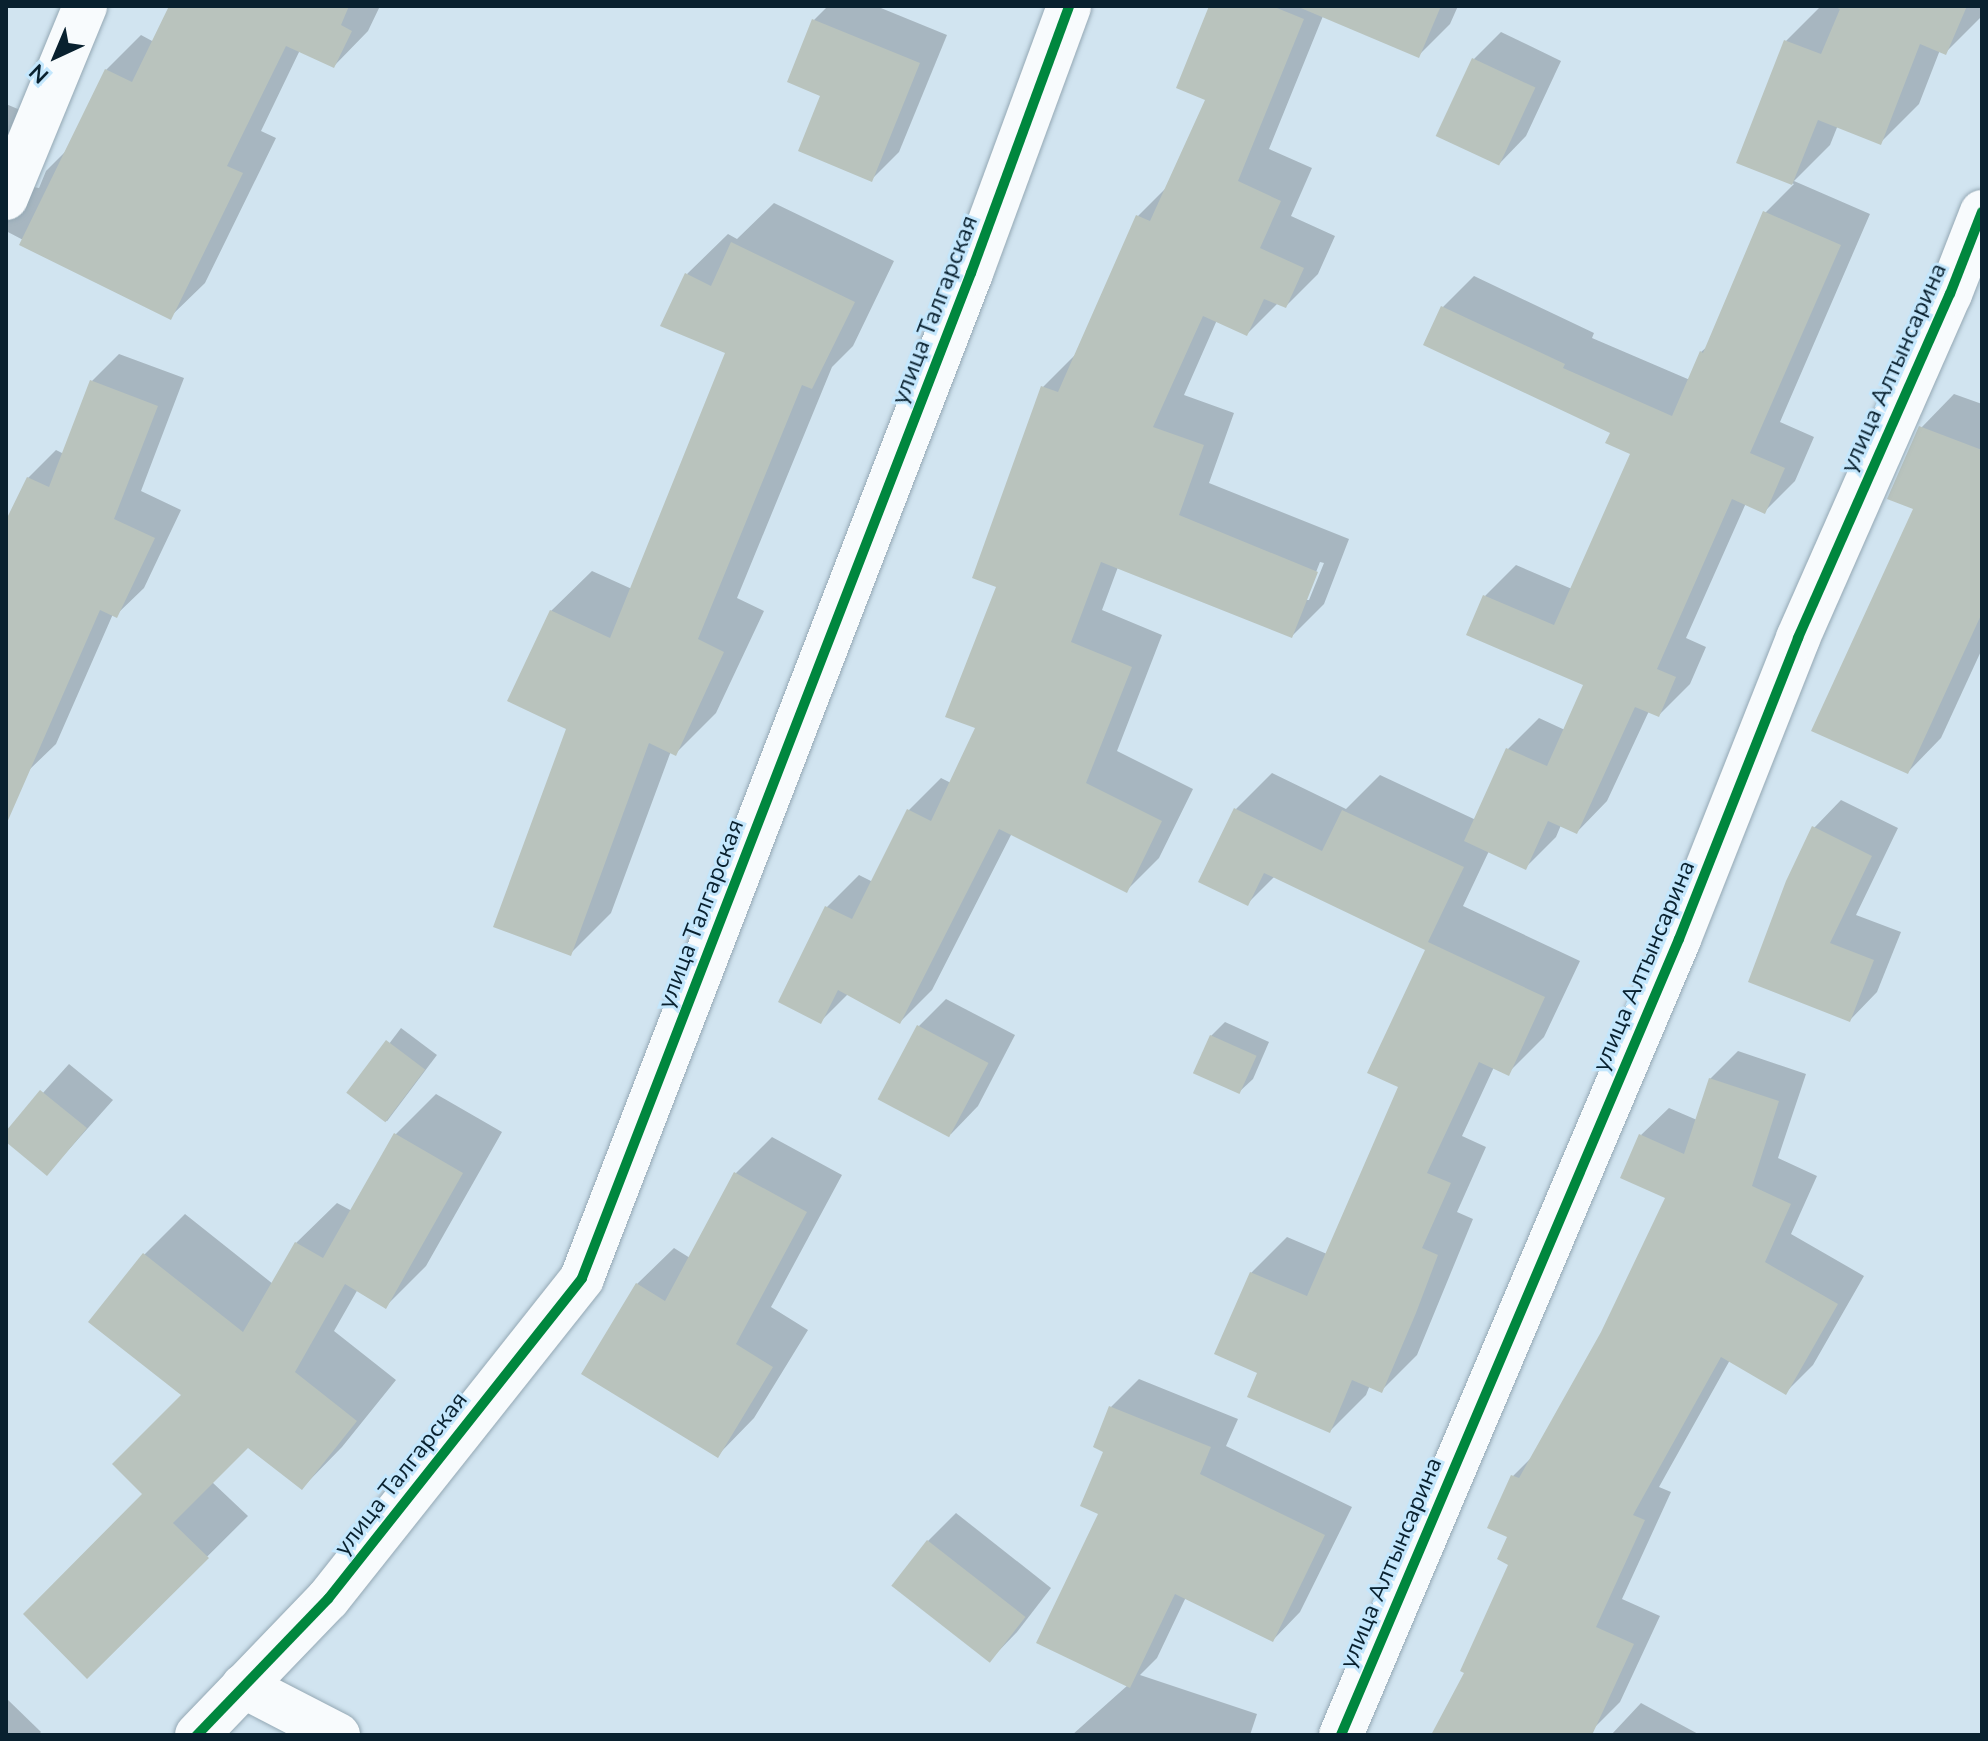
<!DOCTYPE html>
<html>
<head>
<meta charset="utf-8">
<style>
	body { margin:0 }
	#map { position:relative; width:1988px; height:1741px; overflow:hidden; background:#d1e4f0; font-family:"Nunito Sans",sans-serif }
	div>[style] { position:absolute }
	.shadow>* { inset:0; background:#0003; transform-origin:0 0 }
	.building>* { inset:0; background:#b9c3bd; transform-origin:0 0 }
	.roads { filter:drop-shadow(0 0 2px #94a8b4) drop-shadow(0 0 2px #94a8b4) }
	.minor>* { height:44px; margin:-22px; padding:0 22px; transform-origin:22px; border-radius:22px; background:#f8fbfd }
	.cycleway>* { height:10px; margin:-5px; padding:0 5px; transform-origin:5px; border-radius:5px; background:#00873e }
	span { translate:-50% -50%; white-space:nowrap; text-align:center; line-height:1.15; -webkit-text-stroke:6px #c4e7fd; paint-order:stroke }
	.street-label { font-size:24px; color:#09212f }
	.frame { position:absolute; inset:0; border:8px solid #09212f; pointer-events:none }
	.north { position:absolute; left:16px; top:16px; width:80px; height:80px; -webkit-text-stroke:6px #c4e7fd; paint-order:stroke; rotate:224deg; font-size:22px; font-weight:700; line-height:32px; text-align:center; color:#09212f }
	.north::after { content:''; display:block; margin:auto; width:28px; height:36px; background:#09212f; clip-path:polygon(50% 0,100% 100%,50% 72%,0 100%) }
</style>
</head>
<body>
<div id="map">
	<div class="shadow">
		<div style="clip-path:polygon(172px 6px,380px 6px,368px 31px,334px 66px,300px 50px,261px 131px,276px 138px,205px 283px,170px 317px,6px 231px,6px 104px,32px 115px,33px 187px,39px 188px,46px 171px,67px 150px,106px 70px,141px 35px,154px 42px)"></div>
		<div style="clip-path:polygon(828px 6px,876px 6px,947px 35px,899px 152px,872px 179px,823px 95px,814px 20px)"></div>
		<div style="clip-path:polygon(evenodd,1211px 6px,1458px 6px,1450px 24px,1418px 56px,1323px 16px,1269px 149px,1312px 168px,1291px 216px,1335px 236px,1318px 274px,1286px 306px,1278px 303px,1247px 334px,1217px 320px,1184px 395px,1234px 413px,1209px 483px,1349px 539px,1324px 604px,1292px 636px,1118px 567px,1102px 610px,1162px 635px,1117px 751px,1193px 789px,1159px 858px,1126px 891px,1012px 833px,932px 990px,900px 1022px,848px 994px,821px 1021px,827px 907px,859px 875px,873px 882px,909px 810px,941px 778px,951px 783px,978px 727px,998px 585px,1043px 387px,1075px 355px,1138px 216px,1169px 185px,1208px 99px,1211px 6px,1320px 562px,1324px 563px,1309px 600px,1305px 600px,1320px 562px)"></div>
		<div style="clip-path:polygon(1821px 6px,1982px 6px,1982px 16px,1946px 52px,1940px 50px,1919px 104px,1881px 142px,1838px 125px,1830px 145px,1794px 181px,1870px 214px,1780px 422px,1814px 437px,1795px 481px,1764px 512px,1746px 503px,1686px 638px,1706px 647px,1690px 684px,1659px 715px,1649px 711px,1607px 801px,1577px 832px,1561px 825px,1556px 837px,1525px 868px,1489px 851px,1463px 906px,1580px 961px,1544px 1037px,1508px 1073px,1494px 1067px,1462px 1136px,1486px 1147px,1457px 1212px,1473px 1219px,1417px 1355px,1381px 1391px,1370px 1385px,1366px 1395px,1330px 1431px,1260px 1372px,1251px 1273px,1287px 1237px,1327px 1254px,1400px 1086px,1427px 949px,1275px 876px,1247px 904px,1236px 809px,1272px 773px,1346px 809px,1380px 775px,1476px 820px,1508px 749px,1539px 718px,1565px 730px,1586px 684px,1485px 596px,1516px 565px,1572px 589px,1633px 453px,1612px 432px,1426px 344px,1443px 307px,1474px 276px,1594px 333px,1592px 338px,1690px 380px,1701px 352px,1709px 345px,1765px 213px,1794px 184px,1738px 162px,1786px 41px)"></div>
		<div style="clip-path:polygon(1501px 32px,1561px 61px,1526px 136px,1499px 164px,1474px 59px)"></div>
		<div style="clip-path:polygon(774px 203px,894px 261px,853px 346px,832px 367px,737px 598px,764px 611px,716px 713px,675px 754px,671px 751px,611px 913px,570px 954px,569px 728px,551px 611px,592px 571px,632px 589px,728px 352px,687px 274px,728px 234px,737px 239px)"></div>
		<div style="clip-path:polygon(119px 354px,184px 378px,141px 491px,181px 510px,144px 588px,116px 615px,113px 614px,56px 744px,28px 771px,6px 760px,6px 525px,28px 478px,56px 450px,64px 454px,92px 381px)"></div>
		<div style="clip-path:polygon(1954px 394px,1982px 404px,1982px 649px,1941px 738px,1908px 772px,1921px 428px)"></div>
		<div style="clip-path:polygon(1841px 800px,1898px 828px,1856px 915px,1901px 932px,1877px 992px,1850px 1020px,1750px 981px,1814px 828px)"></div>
		<div style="clip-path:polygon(946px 999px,1015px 1035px,978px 1106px,951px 1134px,919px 1026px)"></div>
		<div style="clip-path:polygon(1225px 1022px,1269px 1042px,1253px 1079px,1239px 1092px,1211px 1036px)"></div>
		<div style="left:401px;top:1028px;width:45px;height:83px;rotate:37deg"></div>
		<div style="clip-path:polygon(1738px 1051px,1806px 1074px,1778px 1158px,1817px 1176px,1791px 1234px,1864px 1276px,1813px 1365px,1786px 1392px,1730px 1360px,1659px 1487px,1671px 1492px,1622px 1599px,1660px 1616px,1620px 1702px,1592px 1730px,1525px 1735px,1433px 1735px,1467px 1672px,1511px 1564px,1513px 1476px,1534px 1455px,1603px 1333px,1668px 1198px,1641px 1135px,1669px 1108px,1697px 1120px,1710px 1079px)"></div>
		<div style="clip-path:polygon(69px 1064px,113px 1100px,47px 1174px,6px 1140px,6px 1134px)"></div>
		<div style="clip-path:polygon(436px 1094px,502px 1132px,426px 1266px,386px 1306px,358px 1289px,334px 1331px,396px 1380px,342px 1447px,302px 1488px,248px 1445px,212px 1482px,248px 1516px,87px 1676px,145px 1494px,184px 1395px,144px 1255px,185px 1214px,273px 1284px,296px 1243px,337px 1203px,352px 1211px,396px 1134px)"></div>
		<div style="clip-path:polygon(772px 1137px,842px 1175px,771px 1307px,808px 1330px,754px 1418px,718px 1455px,637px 1284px,674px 1248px,690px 1258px,735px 1174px)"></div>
		<div style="clip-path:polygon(1139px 1379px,1238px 1419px,1226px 1446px,1352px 1507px,1300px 1612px,1273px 1640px,1186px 1597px,1157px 1658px,1140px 1675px,1257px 1714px,1250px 1735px,1072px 1735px,1128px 1685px,1101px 1513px,1111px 1407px)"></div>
		<div style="clip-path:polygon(956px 1513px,1051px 1588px,1017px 1632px,990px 1660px,928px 1541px)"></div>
		<div style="clip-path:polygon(6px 1698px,41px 1732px,38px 1735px,6px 1735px)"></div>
		<div style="clip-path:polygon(1641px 1703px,1700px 1735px,1611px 1735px)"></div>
	</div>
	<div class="building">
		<div style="clip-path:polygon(169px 6px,349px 6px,341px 25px,352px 31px,334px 68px,286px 46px,227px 166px,243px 173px,171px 320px,19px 245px,105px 69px,132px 82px)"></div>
		<div style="clip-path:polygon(1209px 6px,1272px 6px,1304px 19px,1238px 181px,1281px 201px,1260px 248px,1304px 268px,1286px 308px,1264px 299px,1247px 336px,1203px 316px,1153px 427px,1204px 445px,1179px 515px,1318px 572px,1292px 638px,1101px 562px,1071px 642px,1132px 667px,1086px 783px,1162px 821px,1127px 893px,999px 829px,900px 1024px,838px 990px,821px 1024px,778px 1002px,825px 906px,852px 919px,907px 809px,931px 821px,975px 728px,945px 717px,996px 587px,972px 578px,1041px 386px,1058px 392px,1136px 215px,1150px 221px,1205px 100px,1176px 88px)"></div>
		<div style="clip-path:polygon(1296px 6px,1441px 6px,1419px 58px)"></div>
		<div style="clip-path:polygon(1832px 6px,1967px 6px,1946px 55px,1920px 44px,1881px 145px,1818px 120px,1792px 185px,1736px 163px,1784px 40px,1821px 54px,1840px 9px)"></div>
		<div style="clip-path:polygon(812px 19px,920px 63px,872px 182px,798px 151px,820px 96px,787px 82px)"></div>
		<div style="left:1472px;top:58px;width:70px;height:86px;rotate:25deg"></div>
		<div style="clip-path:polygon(1763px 211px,1841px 245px,1750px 453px,1785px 468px,1765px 514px,1732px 499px,1657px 669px,1676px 677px,1659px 717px,1635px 707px,1577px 834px,1548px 821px,1526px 870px,1464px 841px,1506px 748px,1547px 766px,1583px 685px,1466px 635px,1483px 595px,1554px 625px,1630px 454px,1605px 443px,1610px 433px,1423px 345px,1441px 306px,1565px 364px,1563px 368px,1672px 416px,1700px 351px,1703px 353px)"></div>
		<div style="clip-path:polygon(731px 242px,855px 302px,812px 389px,802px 385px,698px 639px,724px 652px,676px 756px,649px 743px,571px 956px,493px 927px,566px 729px,507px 701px,550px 610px,610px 638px,725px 353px,660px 326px,685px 273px,711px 286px)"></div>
		<div style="clip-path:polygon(90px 380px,158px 406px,114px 519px,155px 538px,117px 618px,100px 610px,6px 825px,6px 520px,27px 477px,49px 487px)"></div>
		<div style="clip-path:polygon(1919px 426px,1982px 450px,1982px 613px,1908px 774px,1811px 731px,1913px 509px,1887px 499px)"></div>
		<div style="clip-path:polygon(1234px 808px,1322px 851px,1342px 810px,1464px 867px,1428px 942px,1545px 997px,1509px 1076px,1479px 1062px,1427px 1173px,1451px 1183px,1422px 1248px,1438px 1255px,1416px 1313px,1382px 1393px,1352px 1380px,1330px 1433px,1247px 1397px,1257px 1373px,1214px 1354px,1250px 1272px,1307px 1296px,1398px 1087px,1367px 1073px,1425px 950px,1264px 873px,1248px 906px,1198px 882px)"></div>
		<div style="clip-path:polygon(1812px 826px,1872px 856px,1830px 943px,1874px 960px,1850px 1022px,1748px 982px,1786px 881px)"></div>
		<div style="left:917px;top:1025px;width:81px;height:84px;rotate:28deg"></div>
		<div style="left:1210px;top:1035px;width:51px;height:42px;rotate:24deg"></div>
		<div style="left:386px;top:1040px;width:49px;height:66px;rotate:37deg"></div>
		<div style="clip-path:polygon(1709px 1078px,1779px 1101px,1752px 1186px,1791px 1204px,1765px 1262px,1838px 1304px,1786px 1395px,1721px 1357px,1633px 1515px,1645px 1520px,1596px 1627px,1634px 1644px,1592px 1735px,1431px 1735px,1464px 1673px,1460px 1671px,1508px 1565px,1497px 1559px,1507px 1537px,1487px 1528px,1511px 1475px,1519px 1478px,1601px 1332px,1665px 1198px,1620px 1178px,1639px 1134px,1684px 1154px)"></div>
		<div style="clip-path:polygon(40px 1090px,87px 1128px,47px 1176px,6px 1142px,6px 1131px)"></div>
		<div style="clip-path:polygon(394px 1133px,463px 1173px,386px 1309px,345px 1284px,295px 1372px,357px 1421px,302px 1490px,248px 1448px,173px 1523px,209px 1558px,87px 1679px,23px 1614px,142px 1494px,112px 1464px,181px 1395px,88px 1322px,143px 1253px,243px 1332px,295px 1242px,323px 1258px)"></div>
		<div style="clip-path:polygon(734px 1172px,807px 1212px,736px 1344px,773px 1367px,718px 1458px,581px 1374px,636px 1283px,665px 1301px)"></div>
		<div style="clip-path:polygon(1109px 1406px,1211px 1447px,1200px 1474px,1325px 1535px,1273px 1642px,1175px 1594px,1130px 1688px,1036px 1643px,1098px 1514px,1080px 1506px,1103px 1452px,1093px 1447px)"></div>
		<div style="left:927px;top:1540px;width:125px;height:58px;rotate:38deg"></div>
	</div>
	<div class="roads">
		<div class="minor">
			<div style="left:6px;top:198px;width:208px;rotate:-67.6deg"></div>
			<div style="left:243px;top:1686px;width:107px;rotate:27.3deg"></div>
			<div style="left:197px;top:1735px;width:189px;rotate:-46.1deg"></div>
			<div style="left:328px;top:1599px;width:409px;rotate:-51.6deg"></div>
			<div style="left:582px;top:1278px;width:1078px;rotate:-68.84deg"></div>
			<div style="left:971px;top:273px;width:284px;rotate:-69.8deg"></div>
			<div style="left:1341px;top:1735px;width:865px;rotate:-66.99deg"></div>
			<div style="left:1679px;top:939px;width:324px;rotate:-68.4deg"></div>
			<div style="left:1798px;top:638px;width:376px;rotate:-66.2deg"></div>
			<div style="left:1950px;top:294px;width:88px;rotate:-68.7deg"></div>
		</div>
	</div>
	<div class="cycleway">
		<div style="left:197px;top:1735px;width:189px;rotate:-46.1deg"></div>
		<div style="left:328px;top:1599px;width:409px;rotate:-51.6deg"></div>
		<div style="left:582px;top:1278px;width:1078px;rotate:-68.84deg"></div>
		<div style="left:971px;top:273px;width:284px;rotate:-69.8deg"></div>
		<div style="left:1341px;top:1735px;width:865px;rotate:-66.99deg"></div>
		<div style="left:1679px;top:939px;width:324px;rotate:-68.4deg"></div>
		<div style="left:1798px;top:638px;width:376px;rotate:-66.2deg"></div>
		<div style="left:1950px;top:294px;width:88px;rotate:-68.7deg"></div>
	</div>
	<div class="street-label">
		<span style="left:935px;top:310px;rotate:-69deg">улица Талгарская</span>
		<span style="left:1894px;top:368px;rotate:-66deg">улица Алтынсарина</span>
		<span style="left:701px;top:914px;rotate:-69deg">улица Талгарская</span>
		<span style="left:1644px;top:966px;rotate:-67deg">улица Алтынсарина</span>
		<span style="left:401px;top:1474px;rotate:-52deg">улица Талгарская</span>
		<span style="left:1391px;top:1563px;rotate:-67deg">улица Алтынсарина</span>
	</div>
	<div class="frame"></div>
	<div class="north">N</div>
</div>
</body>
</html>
